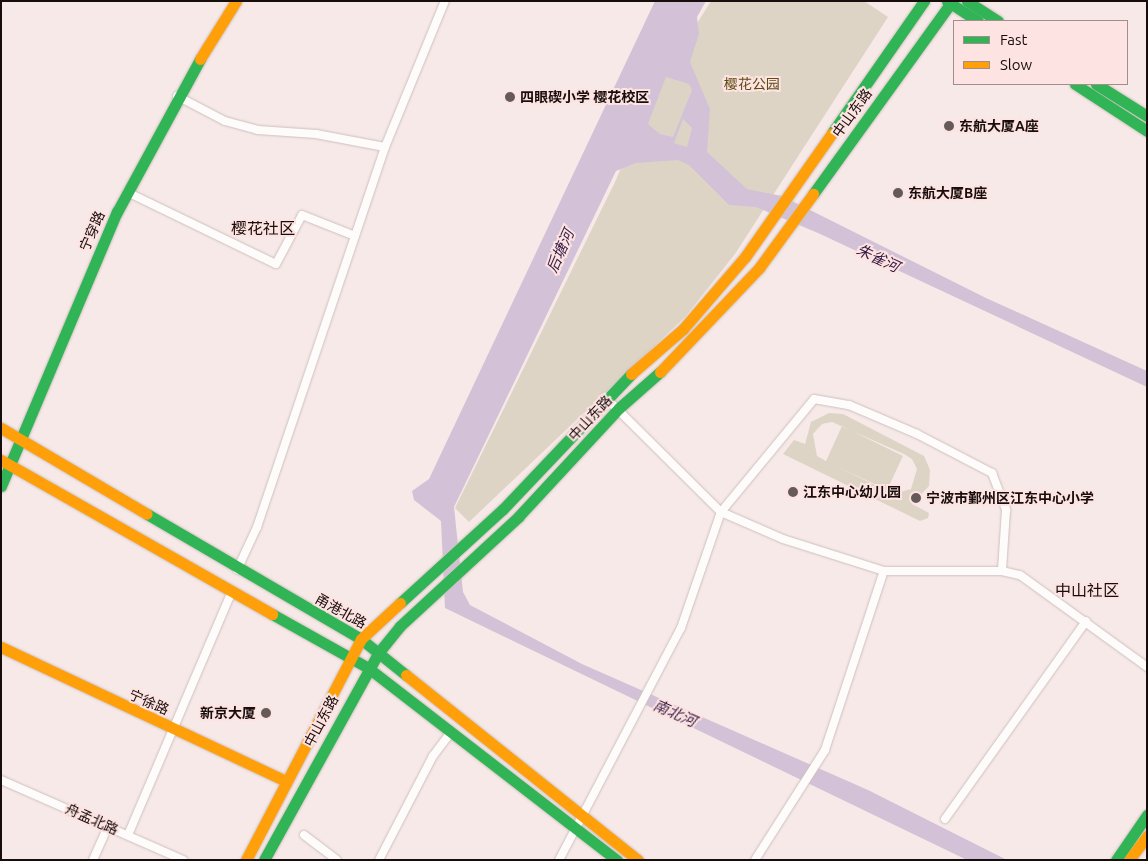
<!DOCTYPE html>
<html>
<head>
<meta charset="utf-8">
<style>
	body { margin:0 }
	#map { position:relative; width:1148px; height:861px; overflow:hidden; background:#f7e9e7; font-family:Ubuntu,"Noto Sans SC",sans-serif }
	div>[style] { position:absolute }
	.green>* { inset:0; background:#ded4c6 }
	.water>* { inset:0; background:#d3c2d7 }
	.roads { filter:drop-shadow(0 0 1px #cdc0bf) drop-shadow(0 0 1px #cdc0bf) }
	.street>* { height:8px; margin:-4px; padding:0 4px; transform-origin:4px; border-radius:4px; background:#fefcfb }
	.fast>* { height:11px; margin:-5.5px; padding:0 5.5px; transform-origin:5.5px; border-radius:5.5px; background:#30b455 }
	.slow>* { height:11px; margin:-5.5px; padding:0 5.5px; transform-origin:5.5px; border-radius:5.5px; background:#ff9f0a }
	.dots>* { width:14px; height:14px; translate:-50% -50%; box-sizing:border-box; border:2px solid #fde3e1; border-radius:50% }
	span { translate:-50% -50%; white-space:nowrap; text-align:center; line-height:1.15; -webkit-text-stroke:4px #fde3e1; paint-order:stroke }
	.park-label { font-size:14px; color:#5e4c13 }
	.poi-label { font-size:14px; color:#170d0c; font-weight:700 }
	.left { translate:0 -50%; text-align:left }
	.right { translate:-100% -50%; text-align:right }
	.street-label { font-size:14px; color:#170d0c }
	.water-label { font-size:15px; color:#351c44; font-style:italic }
	.quarter-label { font-size:16px; color:#170d0c }
	.frame { position:absolute; inset:0; border:2px solid #170d0c; pointer-events:none }
	.legend { position:absolute; left:953px; top:20px; width:175px; height:65px; box-sizing:border-box; background:#fde3e1; border:1px solid #a18d8c; margin:0; padding:6px 9px; list-style:none; font-size:15px; color:#170d0c }
	.legend li { display:flex; align-items:center; gap:10px; height:25px }
	.legend b { width:25px; border:1px solid #a18d8c }
</style>
</head>
<body>
<div id="map">
	<div class="green">
		<div style="clip-path:polygon(711px 1px,864px 1px,888px 17px,735px 254px,685px 317px,469px 522px,455px 508px,615px 182px,652px 95px)"></div>
		<div style="clip-path:polygon(evenodd,829px 413px,843px 414px,924px 456px,930px 470px,929px 486px,912px 504px,929px 513px,928px 518px,920px 521px,783px 454px,794px 440px,805px 444px,811px 422px,829px 413px,832px 422px,904px 454px,912px 459px,917px 469px,911px 489px,893px 494px,838px 467px,887px 490px,903px 456px,842px 426px,826px 461px,817px 456px,813px 434px,822px 424px,832px 422px)"></div>
	</div>
	<div class="water">
		<div style="clip-path:polygon(evenodd,655px 1px,706px 1px,697px 17px,699px 34px,690px 62px,710px 109px,707px 152px,747px 189px,782px 196px,986px 298px,1147px 371px,1147px 387px,818px 233px,756px 207px,729px 205px,689px 165px,678px 160px,636px 163px,616px 171px,454px 507px,463px 592px,470px 605px,582px 664px,868px 790px,1007px 860px,967px 860px,445px 608px,441px 521px,414px 500px,412px 491px,429px 479px,655px 1px,666px 77px,689px 84px,692px 90px,673px 137px,660px 134px,648px 124px,666px 77px,655px 1px,683px 119px,692px 128px,687px 147px,674px 143px,683px 119px)"></div>
	</div>
	<div class="roads">
		<div class="street">
			<div style="left:177px;top:96px;width:54px;rotate:27.5deg"></div>
			<div style="left:225px;top:121px;width:34px;rotate:15deg"></div>
			<div style="left:258px;top:130px;width:58px;rotate:3.9deg"></div>
			<div style="left:316px;top:134px;width:70px;rotate:10.7deg"></div>
			<div style="left:385px;top:147px;width:401px;rotate:108.6deg"></div>
			<div style="left:257px;top:527px;width:47px;rotate:114.9deg"></div>
			<div style="left:385px;top:147px;width:158px;rotate:-67.7deg"></div>
			<div style="left:127px;top:192px;width:165px;rotate:25.8deg"></div>
			<div style="left:276px;top:264px;width:55px;rotate:-62deg"></div>
			<div style="left:302px;top:215px;width:57px;rotate:21.6deg"></div>
			<div style="left:605px;top:397px;width:163px;rotate:44.8deg"></div>
			<div style="left:721px;top:512px;width:68px;rotate:23.5deg"></div>
			<div style="left:783px;top:539px;width:106px;rotate:17.6deg"></div>
			<div style="left:884px;top:571px;width:118px"></div>
			<div style="left:1002px;top:571px;width:18px;rotate:13deg"></div>
			<div style="left:1020px;top:575px;width:157px;rotate:35.9deg"></div>
			<div style="left:1px;top:780px;width:199px;rotate:23.7deg"></div>
			<div style="left:945px;top:819px;width:243px;rotate:-54.5deg"></div>
			<div style="left:128px;top:835px;width:263px;rotate:-66.9deg"></div>
			<div style="left:304px;top:835px;width:41px;rotate:37.1deg"></div>
			<div style="left:93px;top:860px;width:37px;rotate:-66deg"></div>
			<div style="left:379px;top:860px;width:117px;rotate:-62.6deg"></div>
			<div style="left:433px;top:756px;width:31px;rotate:-53deg"></div>
			<div style="left:559px;top:860px;width:262px;rotate:-62.3deg"></div>
			<div style="left:681px;top:628px;width:123px;rotate:-71deg"></div>
			<div style="left:721px;top:512px;width:146px;rotate:-50.5deg"></div>
			<div style="left:814px;top:399px;width:36px;rotate:10deg"></div>
			<div style="left:849px;top:405px;width:74px;rotate:23.1deg"></div>
			<div style="left:917px;top:434px;width:85px;rotate:27.5deg"></div>
			<div style="left:992px;top:473px;width:40px;rotate:69deg"></div>
			<div style="left:1006px;top:510px;width:61px;rotate:93.8deg"></div>
			<div style="left:755px;top:860px;width:130px;rotate:-57.5deg"></div>
			<div style="left:825px;top:750px;width:188px;rotate:-71.8deg"></div>
		</div>
		<div class="fast">
			<div style="left:947px;top:1px;width:37px;rotate:33deg"></div>
			<div style="left:967px;top:1px;width:37px;rotate:33deg"></div>
			<div style="left:1075px;top:84px;width:86px;rotate:33.1deg"></div>
			<div style="left:1096px;top:84px;width:60px;rotate:32.1deg"></div>
			<div style="left:832px;top:133px;width:161px;rotate:-55.1deg"></div>
			<div style="left:813px;top:194px;width:238px;rotate:-54.2deg"></div>
			<div style="left:1px;top:486px;width:298px;rotate:-67.1deg"></div>
			<div style="left:117px;top:212px;width:174px;rotate:-61.5deg"></div>
			<div style="left:147px;top:514px;width:248px;rotate:30.3deg"></div>
			<div style="left:361px;top:639px;width:58px;rotate:38.7deg"></div>
			<div style="left:400px;top:603px;width:139px;rotate:-42.4deg"></div>
			<div style="left:503px;top:509px;width:186px;rotate:-46.5deg"></div>
			<div style="left:272px;top:614px;width:109px;rotate:29.2deg"></div>
			<div style="left:367px;top:667px;width:316px;rotate:37.7deg"></div>
			<div style="left:264px;top:860px;width:238px;rotate:-61.1deg"></div>
			<div style="left:379px;top:652px;width:33px;rotate:-51deg"></div>
			<div style="left:400px;top:626px;width:161px;rotate:-42.7deg"></div>
			<div style="left:518px;top:517px;width:149px;rotate:-47.2deg"></div>
			<div style="left:619px;top:408px;width:55px;rotate:-41.3deg"></div>
			<div style="left:1116px;top:860px;width:55px;rotate:-55.4deg"></div>
		</div>
		<div class="slow">
			<div style="left:200px;top:59px;width:68px;rotate:-58.2deg"></div>
			<div style="left:660px;top:372px;width:144px;rotate:-46.4deg"></div>
			<div style="left:759px;top:268px;width:92px;rotate:-53.9deg"></div>
			<div style="left:631px;top:374px;width:69px;rotate:-40.9deg"></div>
			<div style="left:683px;top:329px;width:95px;rotate:-49.3deg"></div>
			<div style="left:745px;top:257px;width:151px;rotate:-54.9deg"></div>
			<div style="left:1px;top:428px;width:169px;rotate:30.5deg"></div>
			<div style="left:1px;top:460px;width:312px;rotate:29.6deg"></div>
			<div style="left:1px;top:647px;width:315px;rotate:25.2deg"></div>
			<div style="left:406px;top:675px;width:297px;rotate:38.6deg"></div>
			<div style="left:246px;top:860px;width:249px;rotate:-62.5deg"></div>
			<div style="left:361px;top:639px;width:53px;rotate:-42.7deg"></div>
			<div style="left:1129px;top:860px;width:30px;rotate:-53deg"></div>
		</div>
	</div>
	<div class="dots">
		<div style="left:510px;top:97px;background:#655a59"></div>
		<div style="left:949px;top:126px;background:#655a59"></div>
		<div style="left:898px;top:193px;background:#655a59"></div>
		<div style="left:793px;top:492px;background:#655a59"></div>
		<div style="left:916px;top:498px;background:#655a59"></div>
		<div style="left:266px;top:713px;background:#655a59"></div>
	</div>
	<div class="park-label">
		<span style="left:752px;top:84px">樱花公园</span>
	</div>
	<div class="poi-label">
		<span class="left" style="left:520px;top:97px">四眼碶小学 樱花校区</span>
		<span class="left" style="left:959px;top:126px">东航大厦A座</span>
		<span class="left" style="left:908px;top:193px">东航大厦B座</span>
		<span class="left" style="left:803px;top:492px">江东中心幼儿园</span>
		<span class="left" style="left:926px;top:498px">宁波市鄞州区江东中心小学</span>
		<span class="right" style="left:256px;top:713px">新京大厦</span>
	</div>
	<div class="street-label">
		<span style="left:852px;top:113px;rotate:-54deg">中山东路</span>
		<span style="left:92px;top:231px;rotate:-66deg">宁穿路</span>
		<span style="left:590px;top:418px;rotate:-47deg">中山东路</span>
		<span style="left:341px;top:611px;rotate:29deg">甬港北路</span>
		<span style="left:149px;top:702px;rotate:24deg">宁徐路</span>
		<span style="left:321px;top:721px;rotate:-62deg">中山东路</span>
		<span style="left:92px;top:819px;rotate:24deg">舟孟北路</span>
	</div>
	<div class="water-label">
		<span style="left:560px;top:251px;rotate:-66deg">后塘河</span>
		<span style="left:878px;top:258px;rotate:25deg">朱雀河</span>
		<span style="left:675px;top:713px;rotate:24deg">南北河</span>
	</div>
	<div class="quarter-label">
		<span style="left:263px;top:228px">樱花社区</span>
		<span style="left:1087px;top:590px">中山社区</span>
	</div>
	<div class="frame"></div>
	<ul class="legend">
	<li><b style="height:6px;background:#30b455"></b>Fast</li>
	<li><b style="height:6px;background:#ff9f0a"></b>Slow</li>
	</ul>
</div>
</body>
</html>
